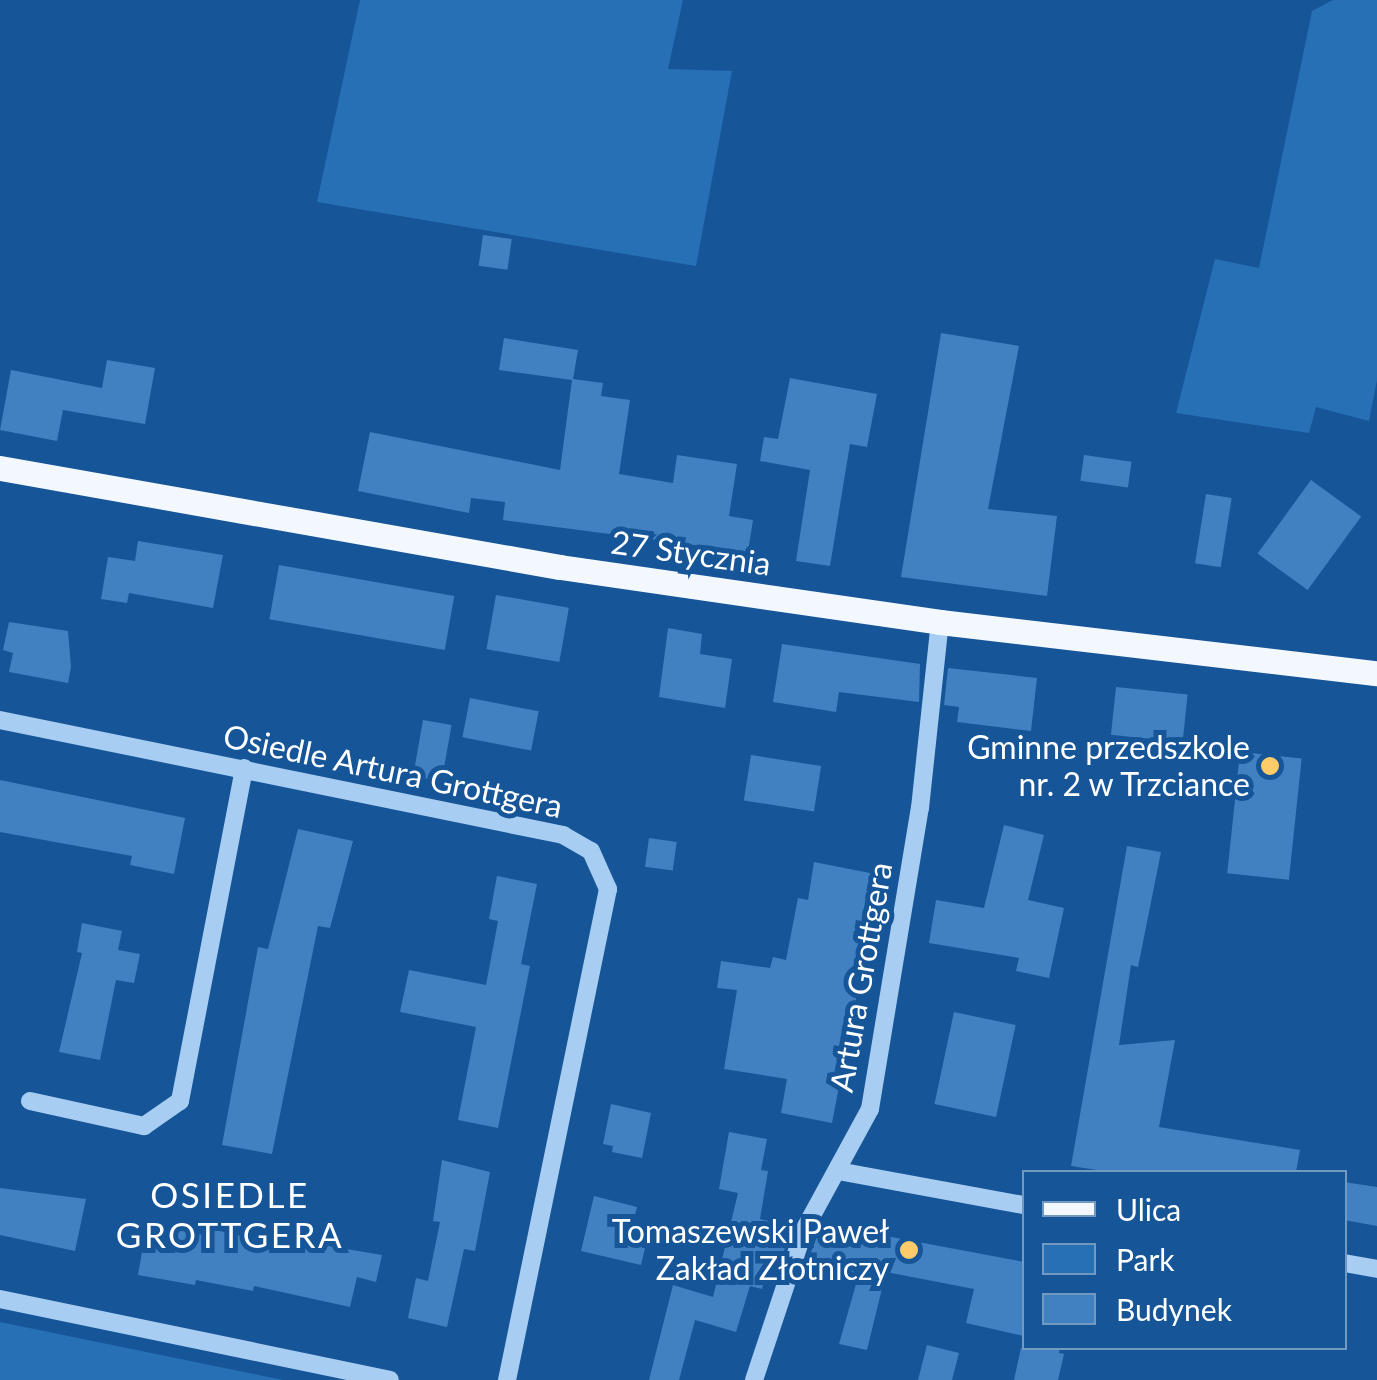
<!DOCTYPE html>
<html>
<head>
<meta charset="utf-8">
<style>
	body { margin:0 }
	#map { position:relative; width:1377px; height:1380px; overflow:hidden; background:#155598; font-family:Lato,sans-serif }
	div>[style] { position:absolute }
	.green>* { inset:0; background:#2870b6 }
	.building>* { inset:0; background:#4281c1; transform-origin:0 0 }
	.minor>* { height:18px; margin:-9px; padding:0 9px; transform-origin:9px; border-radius:9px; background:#a8cdf2 }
	.major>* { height:25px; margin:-12.5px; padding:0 12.5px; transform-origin:12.5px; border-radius:12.5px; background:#f3f8ff }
	.dots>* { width:28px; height:28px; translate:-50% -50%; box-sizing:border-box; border:5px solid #155598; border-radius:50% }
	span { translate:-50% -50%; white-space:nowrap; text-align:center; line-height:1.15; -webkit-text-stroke:10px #155598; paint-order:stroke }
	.street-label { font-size:32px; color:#fff }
	.poi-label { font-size:32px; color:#fff }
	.right { translate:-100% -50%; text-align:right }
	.neighbourhood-label { font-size:35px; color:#fff; letter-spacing:2.5px }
	.legend { position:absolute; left:1022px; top:1170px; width:325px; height:180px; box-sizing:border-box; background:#155598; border:2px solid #7399c1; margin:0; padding:12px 18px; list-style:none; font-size:30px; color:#fff }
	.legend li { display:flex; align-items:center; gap:20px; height:50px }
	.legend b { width:50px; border:2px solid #7399c1 }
</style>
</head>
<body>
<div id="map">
	<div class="green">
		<div style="clip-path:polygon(360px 0,683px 0,668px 69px,732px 71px,696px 266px,317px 202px)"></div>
		<div style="clip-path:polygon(1333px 0,1377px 0,1377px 380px,1369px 421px,1316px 407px,1309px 433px,1176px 413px,1215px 259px,1259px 268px,1312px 11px)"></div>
		<div style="clip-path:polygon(0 1322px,283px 1380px,0 1380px)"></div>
	</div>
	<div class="building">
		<div style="left:483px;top:235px;width:29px;height:31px;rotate:8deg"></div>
		<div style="clip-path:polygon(941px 333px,1019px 346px,988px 509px,1057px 516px,1047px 596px,901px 577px)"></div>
		<div style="clip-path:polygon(504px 338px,578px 350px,573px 379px,603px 383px,601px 396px,630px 400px,619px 474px,673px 483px,677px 455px,737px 464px,729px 516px,753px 520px,748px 552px,503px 520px,505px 502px,471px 498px,469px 513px,358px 491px,370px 432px,560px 470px,572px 380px,499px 370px)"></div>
		<div style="clip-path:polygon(107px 360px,155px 368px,145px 424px,63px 410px,57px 441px,0 430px,11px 370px,102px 388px)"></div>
		<div style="clip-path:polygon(790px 378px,877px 394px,867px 447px,850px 444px,830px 566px,796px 561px,810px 470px,760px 461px,764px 437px,778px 439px)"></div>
		<div style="left:1084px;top:455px;width:48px;height:26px;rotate:8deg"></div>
		<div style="left:1311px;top:480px;width:62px;height:91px;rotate:36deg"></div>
		<div style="left:1206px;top:494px;width:26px;height:70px;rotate:9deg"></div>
		<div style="clip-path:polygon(138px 541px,223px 555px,213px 608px,129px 593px,127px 603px,101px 599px,108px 557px,135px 561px)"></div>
		<div style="left:279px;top:565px;width:178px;height:55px;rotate:10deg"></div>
		<div style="left:496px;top:595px;width:74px;height:55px;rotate:10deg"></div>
		<div style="clip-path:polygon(9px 622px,68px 631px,71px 667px,68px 683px,9px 672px,13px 653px,3px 650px)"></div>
		<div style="clip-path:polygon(668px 628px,702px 634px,700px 654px,732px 659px,725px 708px,659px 697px)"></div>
		<div style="clip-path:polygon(782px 644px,920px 664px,919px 702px,839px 692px,836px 712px,773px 702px)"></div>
		<div style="clip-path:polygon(948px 668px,1037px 678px,1031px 731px,957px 722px,959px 707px,944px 705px)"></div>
		<div style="left:1116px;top:687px;width:72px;height:48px;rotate:6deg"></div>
		<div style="left:470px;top:698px;width:70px;height:40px;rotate:11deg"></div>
		<div style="left:423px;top:720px;width:29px;height:57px;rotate:10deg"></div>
		<div style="left:1240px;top:752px;width:62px;height:122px;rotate:6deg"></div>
		<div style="left:751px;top:755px;width:71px;height:46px;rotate:9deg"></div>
		<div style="clip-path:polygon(0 780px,185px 818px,174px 874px,130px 865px,132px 856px,0 832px)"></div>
		<div style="clip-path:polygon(1004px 825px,1044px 835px,1028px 900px,1064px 908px,1049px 978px,1016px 971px,1019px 958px,929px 943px,936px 900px,984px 908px)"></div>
		<div style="clip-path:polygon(298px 829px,353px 841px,330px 928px,318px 926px,272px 1154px,222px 1145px,258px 947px,268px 949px)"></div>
		<div style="left:649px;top:838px;width:28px;height:29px;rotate:8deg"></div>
		<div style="clip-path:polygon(1127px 846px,1161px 852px,1138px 967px,1131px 965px,1119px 1045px,1175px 1040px,1159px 1127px,1300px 1150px,1296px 1172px,1110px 1172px,1071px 1166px)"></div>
		<div style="clip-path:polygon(814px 862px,880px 875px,832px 1123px,781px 1113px,787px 1079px,724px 1069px,737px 990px,717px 988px,721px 961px,770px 968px,773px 957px,786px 960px,798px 898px,808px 900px)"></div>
		<div style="clip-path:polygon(497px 876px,537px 884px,521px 964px,530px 966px,498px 1128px,458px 1120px,476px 1027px,400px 1012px,409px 970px,486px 985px,498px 921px,489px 919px)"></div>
		<div style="clip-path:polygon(82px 923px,122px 931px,118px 950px,140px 954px,134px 983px,116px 980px,100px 1060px,59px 1052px,82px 953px,77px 952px)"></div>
		<div style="left:954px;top:1012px;width:63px;height:94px;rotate:12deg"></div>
		<div style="clip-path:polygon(611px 1104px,651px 1113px,642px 1158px,612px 1152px,613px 1146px,603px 1144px)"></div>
		<div style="clip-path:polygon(729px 1132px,767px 1139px,761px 1170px,768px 1171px,760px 1219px,792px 1226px,781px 1260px,769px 1257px,762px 1289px,750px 1286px,736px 1332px,695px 1320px,679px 1380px,649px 1380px,673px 1285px,713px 1297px,738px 1193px,719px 1189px)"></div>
		<div style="clip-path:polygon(442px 1160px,490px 1172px,475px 1251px,464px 1249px,447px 1327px,408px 1318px,416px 1278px,428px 1281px,440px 1222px,433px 1221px)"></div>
		<div style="clip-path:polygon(1344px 1182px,1377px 1187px,1377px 1226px,1344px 1220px)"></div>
		<div style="clip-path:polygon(0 1188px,86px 1199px,75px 1251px,0 1235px)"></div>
		<div style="clip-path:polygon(594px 1196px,637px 1207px,631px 1232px,648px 1236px,641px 1265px,581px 1251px)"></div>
		<div style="clip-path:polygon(147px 1223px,204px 1235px,205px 1228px,262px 1240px,263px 1235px,382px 1255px,376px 1282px,357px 1277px,350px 1307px,254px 1286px,253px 1291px,196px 1280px,195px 1285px,138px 1275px)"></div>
		<div style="clip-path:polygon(822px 1224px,1024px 1262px,1024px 1336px,966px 1323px,974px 1289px,886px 1272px,867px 1350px,839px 1344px,856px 1284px,834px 1280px,836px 1271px,806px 1265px)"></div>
		<div style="clip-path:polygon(927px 1345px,959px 1353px,952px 1380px,918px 1380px)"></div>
		<div style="clip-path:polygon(1021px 1348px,1060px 1348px,1059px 1353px,1064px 1354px,1058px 1380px,1014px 1380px)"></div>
	</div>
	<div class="minor">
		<div style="left:0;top:720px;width:575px;rotate:11.54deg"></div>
		<div style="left:563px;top:835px;width:32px;rotate:30deg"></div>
		<div style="left:591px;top:851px;width:42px;rotate:65.9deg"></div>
		<div style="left:608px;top:889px;width:501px;rotate:101.62deg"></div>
		<div style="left:30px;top:1101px;width:117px;rotate:12.4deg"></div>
		<div style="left:144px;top:1126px;width:44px;rotate:-34.8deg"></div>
		<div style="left:180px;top:1101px;width:339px;rotate:-79.1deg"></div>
		<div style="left:838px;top:1171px;width:189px;rotate:10.4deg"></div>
		<div style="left:1344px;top:1263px;width:34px;rotate:10deg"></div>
		<div style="left:0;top:1299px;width:398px;rotate:11.7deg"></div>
		<div style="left:754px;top:1380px;width:158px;rotate:-71.6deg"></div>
		<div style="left:804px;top:1230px;width:138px;rotate:-61.4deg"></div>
		<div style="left:870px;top:1109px;width:305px;rotate:-80.6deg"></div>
		<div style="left:920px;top:808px;width:187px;rotate:-83.9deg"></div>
	</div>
	<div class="major">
		<div style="left:0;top:468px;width:569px;rotate:10.03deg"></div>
		<div style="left:560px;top:567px;width:384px;rotate:8.2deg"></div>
		<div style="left:940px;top:622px;width:440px;rotate:6.7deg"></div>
	</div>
	<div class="dots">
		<div style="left:1270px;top:766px;background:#ffcc69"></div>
		<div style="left:909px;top:1250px;background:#ffcc69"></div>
	</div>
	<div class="street-label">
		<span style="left:691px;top:553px;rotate:8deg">27 Stycznia</span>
		<span style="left:393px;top:771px;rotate:12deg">Osiedle Artura Grottgera</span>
		<span style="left:861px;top:977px;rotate:-80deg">Artura Grottgera</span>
	</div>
	<div class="poi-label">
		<span class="right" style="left:1250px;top:766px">Gminne przedszkole<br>nr. 2 w Trzciance</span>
		<span class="right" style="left:889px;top:1250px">Tomaszewski Paweł<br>Zakład Złotniczy</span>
	</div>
	<div class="neighbourhood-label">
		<span style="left:230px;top:1214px">OSIEDLE<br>GROTTGERA</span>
	</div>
	<ul class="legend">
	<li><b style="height:12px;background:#f3f8ff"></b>Ulica</li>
	<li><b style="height:28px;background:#2870b6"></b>Park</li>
	<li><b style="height:28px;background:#4281c1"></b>Budynek</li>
	</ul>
</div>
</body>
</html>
